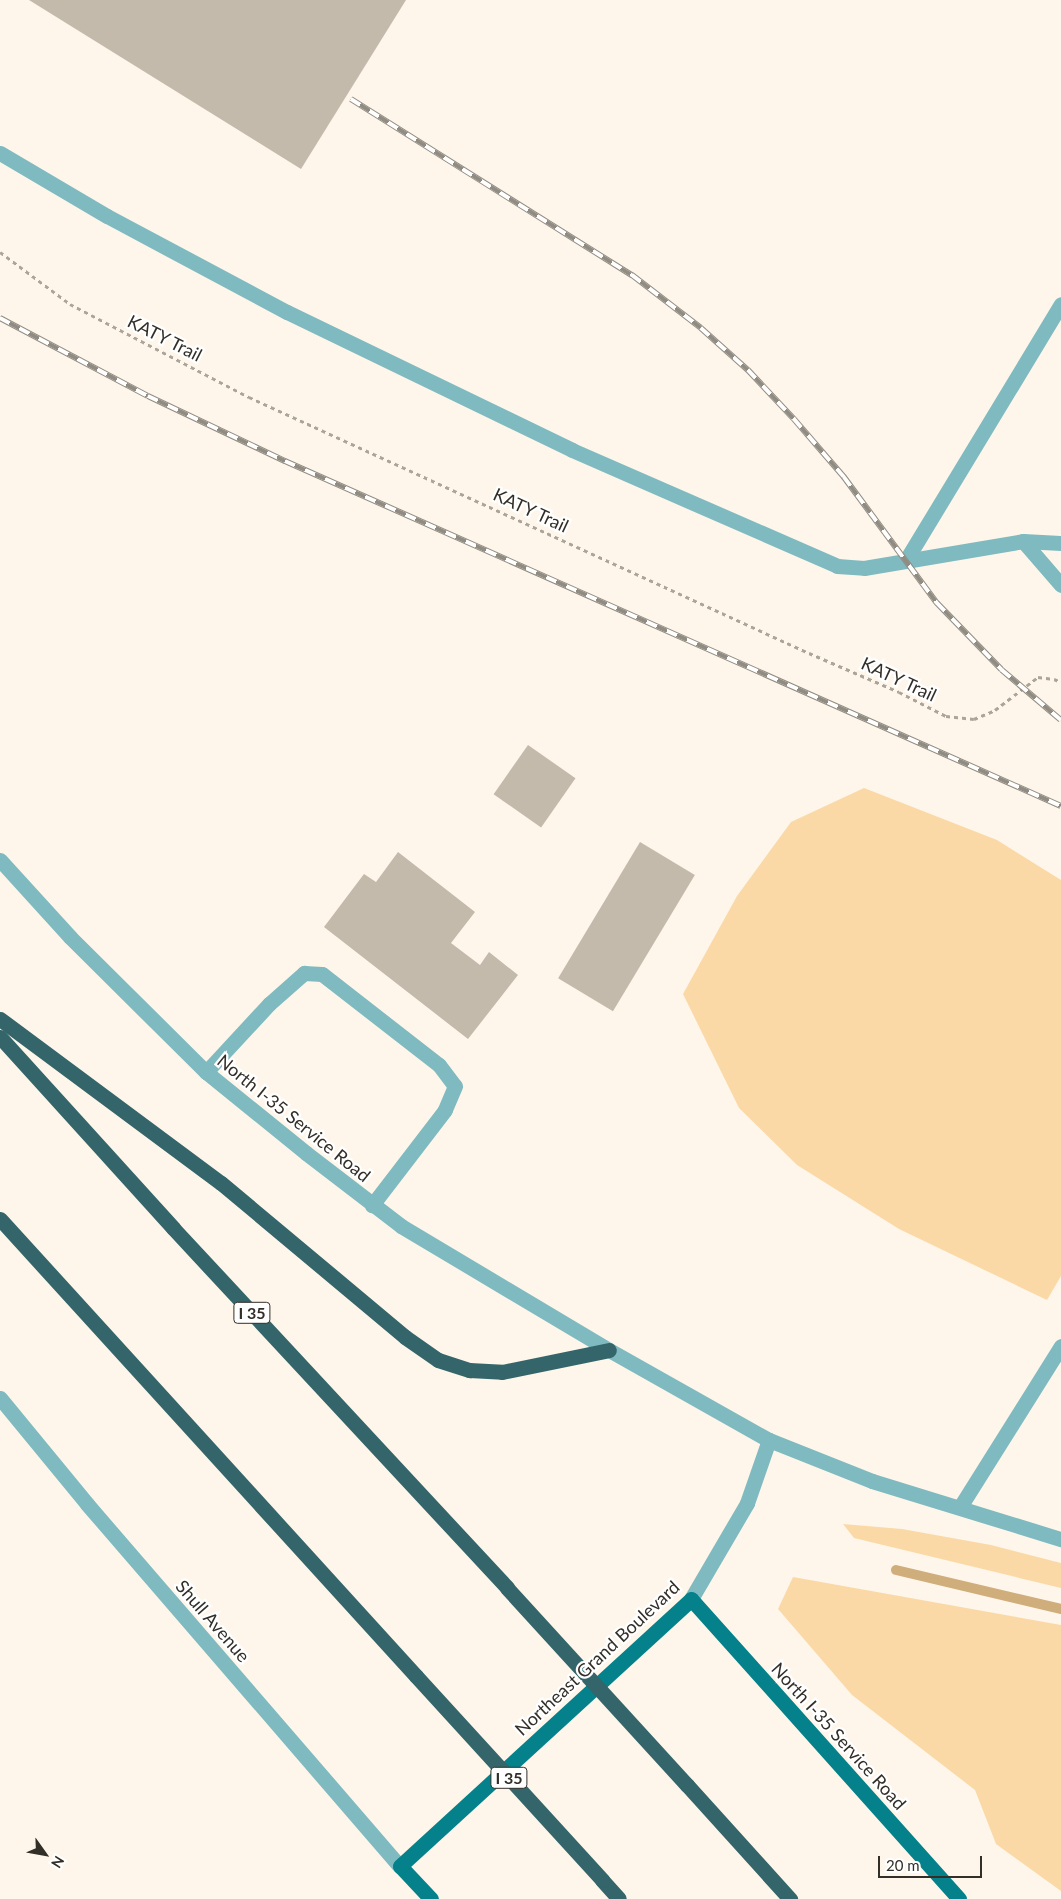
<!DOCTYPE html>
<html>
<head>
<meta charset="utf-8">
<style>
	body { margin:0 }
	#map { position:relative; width:1061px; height:1899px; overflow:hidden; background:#fef6ea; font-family:Lato,sans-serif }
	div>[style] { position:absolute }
	.green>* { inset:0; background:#fbd9a7 }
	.stream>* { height:10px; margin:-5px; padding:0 5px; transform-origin:5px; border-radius:5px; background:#cfae7c }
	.building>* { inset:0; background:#c4baac; transform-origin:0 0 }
	.path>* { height:3px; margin-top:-1.5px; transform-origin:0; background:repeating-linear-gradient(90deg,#aaa49a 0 4px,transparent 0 8px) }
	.minor>* { height:15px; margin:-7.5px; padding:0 7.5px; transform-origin:7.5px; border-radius:7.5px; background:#7fbac0 }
	.major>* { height:15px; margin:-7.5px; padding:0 7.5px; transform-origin:7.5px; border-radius:7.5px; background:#04818a }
	.highway>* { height:15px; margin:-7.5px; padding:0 7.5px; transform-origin:7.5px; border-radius:7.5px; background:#33656a }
	.rail>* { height:5.5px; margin-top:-2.75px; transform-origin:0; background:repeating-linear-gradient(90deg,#fff 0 11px,#918c83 0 22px); box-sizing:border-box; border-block:1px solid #918c83 }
	.highway-bridge>* { height:15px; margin:-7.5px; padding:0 7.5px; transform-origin:7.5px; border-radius:7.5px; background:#33656a }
	span { translate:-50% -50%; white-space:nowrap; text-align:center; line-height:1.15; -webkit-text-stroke:4.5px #fff; paint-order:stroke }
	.shield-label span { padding:1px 4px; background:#fff; border:1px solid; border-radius:4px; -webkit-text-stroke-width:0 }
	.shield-label { font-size:16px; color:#322e28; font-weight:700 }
	.street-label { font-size:18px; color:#322e28 }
	.north { position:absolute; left:20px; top:1829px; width:50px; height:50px; -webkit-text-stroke:4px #fff; paint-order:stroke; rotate:122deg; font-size:14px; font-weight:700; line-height:20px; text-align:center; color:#322e28 }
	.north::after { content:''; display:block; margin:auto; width:18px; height:22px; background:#322e28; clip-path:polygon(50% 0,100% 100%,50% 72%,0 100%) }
	.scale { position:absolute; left:878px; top:1856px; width:104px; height:22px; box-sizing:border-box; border:2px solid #322e28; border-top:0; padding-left:6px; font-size:15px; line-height:18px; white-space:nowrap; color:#322e28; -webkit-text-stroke:4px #fff; paint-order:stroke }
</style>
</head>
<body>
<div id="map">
	<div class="green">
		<div style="clip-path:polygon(864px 788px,997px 840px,1061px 880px,1061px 1276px,1047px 1300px,899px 1229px,797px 1165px,739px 1108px,683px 994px,737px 896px,791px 822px)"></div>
		<div style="clip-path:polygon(843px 1524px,902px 1529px,991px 1545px,1061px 1563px,1061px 1588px,854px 1538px)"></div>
		<div style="clip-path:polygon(793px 1577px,1061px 1625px,1061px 1891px,996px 1844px,975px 1790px,852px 1695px,778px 1609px)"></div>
	</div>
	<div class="stream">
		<div style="left:896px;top:1570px;width:170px;rotate:13.3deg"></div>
	</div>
	<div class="building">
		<div style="clip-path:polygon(29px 0,406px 0,301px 169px)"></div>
		<div style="left:528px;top:745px;width:58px;height:60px;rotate:35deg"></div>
		<div style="left:640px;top:842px;width:64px;height:159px;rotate:31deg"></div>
		<div style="clip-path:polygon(398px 852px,475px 912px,451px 943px,480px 965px,489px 952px,518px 975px,468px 1039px,324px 927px,364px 874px,376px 882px)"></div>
	</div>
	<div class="path">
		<div style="left:0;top:252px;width:87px;rotate:36.6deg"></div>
		<div style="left:70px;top:304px;width:202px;rotate:27.5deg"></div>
		<div style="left:249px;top:397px;width:616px;rotate:24.57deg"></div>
		<div style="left:809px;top:653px;width:98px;rotate:23.4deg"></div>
		<div style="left:899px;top:692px;width:53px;rotate:27.1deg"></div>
		<div style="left:946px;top:716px;width:28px;rotate:6deg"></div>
		<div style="left:974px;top:719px;width:23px;rotate:-23deg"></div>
		<div style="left:995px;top:710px;width:54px;rotate:-37.5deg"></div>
		<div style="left:1038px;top:677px;width:16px;rotate:7deg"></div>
		<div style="left:1054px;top:679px;width:8px;rotate:23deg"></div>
	</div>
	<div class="minor">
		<div style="left:0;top:153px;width:124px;rotate:30.5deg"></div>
		<div style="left:107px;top:216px;width:204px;rotate:28.1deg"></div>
		<div style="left:287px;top:312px;width:317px;rotate:25.8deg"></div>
		<div style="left:572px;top:450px;width:289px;rotate:23.6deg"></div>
		<div style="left:837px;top:566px;width:27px;rotate:4deg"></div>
		<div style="left:864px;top:568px;width:161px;rotate:-9.6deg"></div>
		<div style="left:1061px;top:543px;width:38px;rotate:-177deg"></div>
		<div style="left:1023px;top:541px;width:58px;rotate:49.2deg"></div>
		<div style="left:906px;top:560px;width:299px;rotate:-58.8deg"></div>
		<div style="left:0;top:860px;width:104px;rotate:47.7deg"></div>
		<div style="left:70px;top:937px;width:192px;rotate:44.8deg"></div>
		<div style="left:206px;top:1072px;width:129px;rotate:39deg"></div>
		<div style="left:306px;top:1153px;width:120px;rotate:37.5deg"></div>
		<div style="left:401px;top:1226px;width:242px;rotate:30.8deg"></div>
		<div style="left:609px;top:1350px;width:184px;rotate:29.4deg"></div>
		<div style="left:769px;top:1440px;width:111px;rotate:21.7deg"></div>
		<div style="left:872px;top:1481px;width:198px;rotate:17.1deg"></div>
		<div style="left:206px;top:1072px;width:93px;rotate:-47.2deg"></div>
		<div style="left:269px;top:1004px;width:47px;rotate:-41.5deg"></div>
		<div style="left:304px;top:973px;width:18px;rotate:3deg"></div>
		<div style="left:322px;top:974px;width:148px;rotate:37.9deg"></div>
		<div style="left:439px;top:1065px;width:26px;rotate:53deg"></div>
		<div style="left:455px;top:1086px;width:26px;rotate:113deg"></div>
		<div style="left:445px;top:1110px;width:120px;rotate:127.5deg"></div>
		<div style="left:0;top:1398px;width:137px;rotate:50.6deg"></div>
		<div style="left:87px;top:1504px;width:479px;rotate:49.2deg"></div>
		<div style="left:960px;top:1507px;width:190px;rotate:-57.9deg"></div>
		<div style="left:691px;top:1599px;width:111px;rotate:-59.7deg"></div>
		<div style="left:747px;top:1503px;width:67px;rotate:-70.8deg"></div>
	</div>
	<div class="major">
		<div style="left:431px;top:1899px;width:45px;rotate:-133.2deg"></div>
		<div style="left:400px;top:1866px;width:395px;rotate:-42.5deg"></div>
		<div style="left:691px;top:1599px;width:402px;rotate:48.2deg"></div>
	</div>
	<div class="highway">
		<div style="left:0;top:1019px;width:275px;rotate:36.6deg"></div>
		<div style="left:221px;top:1183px;width:240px;rotate:39.9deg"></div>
		<div style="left:405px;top:1337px;width:40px;rotate:34.9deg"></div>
		<div style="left:438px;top:1360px;width:33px;rotate:18deg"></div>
		<div style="left:469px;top:1370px;width:33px;rotate:3deg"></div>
		<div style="left:502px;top:1372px;width:109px;rotate:-11.6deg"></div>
		<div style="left:0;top:1037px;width:258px;rotate:47.8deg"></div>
		<div style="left:173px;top:1228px;width:491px;rotate:47.1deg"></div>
		<div style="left:0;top:1219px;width:618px;rotate:47.69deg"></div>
		<div style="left:687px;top:1785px;width:154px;rotate:47.9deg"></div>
		<div style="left:602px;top:1880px;width:25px;rotate:48deg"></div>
	</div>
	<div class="rail">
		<div style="left:351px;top:99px;width:332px;rotate:32.1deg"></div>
		<div style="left:632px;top:275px;width:87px;rotate:37.5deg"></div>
		<div style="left:701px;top:328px;width:63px;rotate:41.8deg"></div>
		<div style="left:748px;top:370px;width:67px;rotate:46.8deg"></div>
		<div style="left:794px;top:419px;width:77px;rotate:49.2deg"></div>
		<div style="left:844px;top:477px;width:157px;rotate:53.6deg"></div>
		<div style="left:937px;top:603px;width:93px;rotate:45.9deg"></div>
		<div style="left:1002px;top:670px;width:77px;rotate:40.3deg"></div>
		<div style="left:0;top:318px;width:167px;rotate:27.8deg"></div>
		<div style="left:148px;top:396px;width:152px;rotate:25.4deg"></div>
		<div style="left:285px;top:461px;width:849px;rotate:23.97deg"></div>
	</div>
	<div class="highway-bridge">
		<div style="left:507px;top:1588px;width:267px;rotate:47.6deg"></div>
		<div style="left:416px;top:1676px;width:276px;rotate:47.6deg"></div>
	</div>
	<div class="shield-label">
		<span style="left:252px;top:1313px">I 35</span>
		<span style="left:509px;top:1778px">I 35</span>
	</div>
	<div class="street-label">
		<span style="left:165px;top:338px;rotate:27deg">KATY Trail</span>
		<span style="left:531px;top:510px;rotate:25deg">KATY Trail</span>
		<span style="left:899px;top:679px;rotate:25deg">KATY Trail</span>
		<span style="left:294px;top:1118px;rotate:39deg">North I-35 Service Road</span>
		<span style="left:213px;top:1621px;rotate:49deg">Shull Avenue</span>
		<span style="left:597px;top:1658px;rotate:-43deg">Northeast Grand Boulevard</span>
		<span style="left:839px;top:1736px;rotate:48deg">North I-35 Service Road</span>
	</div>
	<div class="north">N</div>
	<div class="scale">20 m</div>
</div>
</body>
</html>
